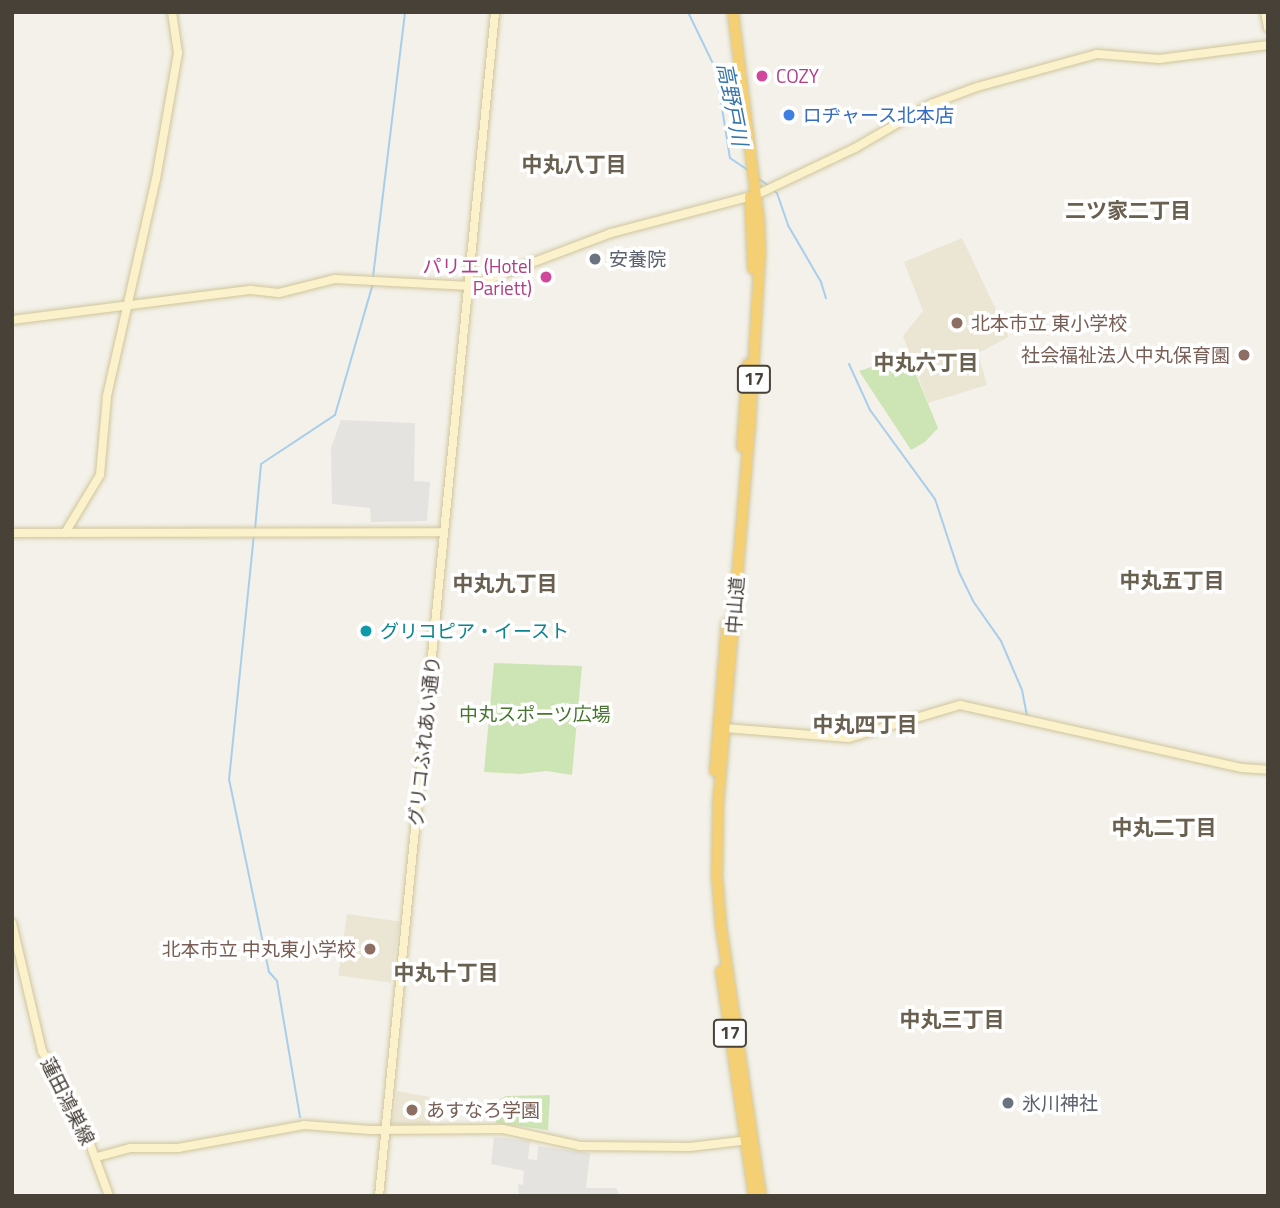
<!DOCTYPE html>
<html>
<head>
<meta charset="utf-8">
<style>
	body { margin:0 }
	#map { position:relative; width:1280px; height:1208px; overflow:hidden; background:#f3f1e9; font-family:"Titillium Web","Noto Sans JP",sans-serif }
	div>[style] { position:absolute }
	.education>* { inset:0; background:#ebe6d4; transform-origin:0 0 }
	.green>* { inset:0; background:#cde5b5 }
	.parking>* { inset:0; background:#e5e3e0 }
	.stream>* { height:2px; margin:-1px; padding:0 1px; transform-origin:1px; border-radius:1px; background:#a9ceec }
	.roads { filter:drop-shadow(0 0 2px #d0c59b) drop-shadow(0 0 2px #d0c59b) }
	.secondary>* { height:8px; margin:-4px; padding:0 4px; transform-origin:4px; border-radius:4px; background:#fbf2cb }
	.highway>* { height:10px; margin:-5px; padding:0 5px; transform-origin:5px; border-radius:5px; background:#f4cf73 }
	.dots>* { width:19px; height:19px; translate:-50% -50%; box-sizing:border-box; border:4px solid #fff; border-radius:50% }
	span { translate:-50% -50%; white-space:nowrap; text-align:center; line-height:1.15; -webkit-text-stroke:7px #fff; paint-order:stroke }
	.shield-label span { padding:2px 5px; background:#fff; border:2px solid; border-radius:5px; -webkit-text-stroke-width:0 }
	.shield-label { font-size:18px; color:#474138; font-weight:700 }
	.hotel-label { font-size:19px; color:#b23c85 }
	.left { translate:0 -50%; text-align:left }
	.right { translate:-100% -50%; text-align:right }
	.shop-label { font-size:19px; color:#366cbe }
	.worship-label { font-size:19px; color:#5b616d }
	.education-label { font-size:19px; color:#785e54 }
	.street-label { font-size:19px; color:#474138 }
	.culture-label { font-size:19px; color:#0d838f }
	.park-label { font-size:19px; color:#46752e }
	.water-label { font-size:21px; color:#3776ac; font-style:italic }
	.neighbourhood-label { font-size:21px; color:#696050; font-weight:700 }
	.frame { position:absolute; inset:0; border:14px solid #474138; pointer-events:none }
</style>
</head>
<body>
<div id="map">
	<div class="education">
		<div style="clip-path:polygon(962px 238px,1009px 337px,978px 353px,987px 385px,928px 403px,903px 336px,923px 311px,904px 262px)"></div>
		<div style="left:347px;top:914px;width:53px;height:62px;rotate:8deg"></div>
		<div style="clip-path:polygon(397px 1091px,430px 1097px,430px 1125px,393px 1124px)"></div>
	</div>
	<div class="green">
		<div style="clip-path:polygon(908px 355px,938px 428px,925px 442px,911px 450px,859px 371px)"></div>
		<div style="clip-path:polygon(494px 663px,582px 666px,572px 775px,546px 771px,520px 774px,484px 772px)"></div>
		<div style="clip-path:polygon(550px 1095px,548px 1130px,496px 1123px,495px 1102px,506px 1096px)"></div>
	</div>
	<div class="parking">
		<div style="clip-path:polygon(341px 420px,415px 423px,414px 481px,430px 482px,427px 521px,371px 522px,370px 508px,332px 504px,331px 448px)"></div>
		<div style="clip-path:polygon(494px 1137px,530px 1141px,528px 1159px,537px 1160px,538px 1146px,590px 1153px,586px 1188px,616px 1188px,620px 1196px,519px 1194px,518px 1184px,523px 1185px,524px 1171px,491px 1164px)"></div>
	</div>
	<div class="stream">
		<div style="left:688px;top:12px;width:64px;rotate:64.2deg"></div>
		<div style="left:716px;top:70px;width:89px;rotate:81deg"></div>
		<div style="left:730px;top:158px;width:23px;rotate:34deg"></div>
		<div style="left:759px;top:179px;width:12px;rotate:35deg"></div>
		<div style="left:773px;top:190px;width:5px;rotate:37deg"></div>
		<div style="left:777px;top:193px;width:36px;rotate:71deg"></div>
		<div style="left:789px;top:227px;width:64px;rotate:59.8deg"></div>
		<div style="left:821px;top:282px;width:17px;rotate:73deg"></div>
		<div style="left:373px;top:277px;width:267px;rotate:-83.1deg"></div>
		<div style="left:849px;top:364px;width:51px;rotate:65.5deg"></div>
		<div style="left:870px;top:410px;width:110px;rotate:53.9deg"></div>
		<div style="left:935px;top:499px;width:77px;rotate:71.8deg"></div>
		<div style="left:959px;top:572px;width:32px;rotate:64deg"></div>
		<div style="left:973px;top:601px;width:49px;rotate:55deg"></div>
		<div style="left:1001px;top:641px;width:53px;rotate:66.8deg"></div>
		<div style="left:1022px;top:690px;width:25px;rotate:79deg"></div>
		<div style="left:255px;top:529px;width:65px;rotate:-84.7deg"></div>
		<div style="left:261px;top:464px;width:89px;rotate:-33.5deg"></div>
		<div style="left:335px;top:415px;width:137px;rotate:-73.9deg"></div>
		<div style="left:254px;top:534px;width:246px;rotate:95.8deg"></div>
		<div style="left:229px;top:779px;width:197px;rotate:78.3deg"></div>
		<div style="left:269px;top:972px;width:12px;rotate:48deg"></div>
		<div style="left:277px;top:981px;width:138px;rotate:80.4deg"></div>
	</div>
	<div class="roads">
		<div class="secondary">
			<div style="left:1265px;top:12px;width:16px;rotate:79deg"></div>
			<div style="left:12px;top:320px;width:241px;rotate:-7.2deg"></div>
			<div style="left:251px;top:290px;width:28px;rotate:6deg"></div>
			<div style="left:279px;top:293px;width:58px;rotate:-14deg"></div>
			<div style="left:335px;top:279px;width:135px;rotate:3deg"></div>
			<div style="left:470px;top:286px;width:151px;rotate:-20.6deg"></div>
			<div style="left:611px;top:233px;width:150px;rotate:-14.7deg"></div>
			<div style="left:756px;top:195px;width:110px;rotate:-25.4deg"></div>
			<div style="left:855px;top:148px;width:88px;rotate:-30.1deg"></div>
			<div style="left:931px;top:104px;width:49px;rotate:-20.3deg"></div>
			<div style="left:977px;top:87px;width:124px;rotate:-15.4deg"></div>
			<div style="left:1097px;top:54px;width:62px;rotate:4.6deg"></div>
			<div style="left:1159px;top:59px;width:110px;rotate:-7.3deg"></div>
			<div style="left:12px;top:533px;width:432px;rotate:-0.1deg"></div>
			<div style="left:65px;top:533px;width:68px;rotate:-58.9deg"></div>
			<div style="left:100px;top:475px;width:79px;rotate:-84.9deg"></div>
			<div style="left:107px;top:396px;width:222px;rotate:-77.3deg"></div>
			<div style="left:156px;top:179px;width:128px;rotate:-80.1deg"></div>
			<div style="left:178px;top:53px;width:41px;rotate:-98.3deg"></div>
			<div style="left:725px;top:728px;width:124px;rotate:4.6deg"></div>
			<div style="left:849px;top:738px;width:116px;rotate:-16.6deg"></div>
			<div style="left:960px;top:705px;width:289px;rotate:12.6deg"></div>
			<div style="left:1242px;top:768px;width:26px;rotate:4deg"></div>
			<div style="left:12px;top:923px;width:131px;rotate:76.8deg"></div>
			<div style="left:42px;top:1051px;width:93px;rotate:61.8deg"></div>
			<div style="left:86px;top:1133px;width:67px;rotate:69.9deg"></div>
			<div style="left:97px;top:1157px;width:34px;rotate:-15deg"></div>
			<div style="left:130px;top:1148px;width:48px"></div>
			<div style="left:178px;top:1148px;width:128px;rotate:-10.3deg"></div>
			<div style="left:304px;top:1125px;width:66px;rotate:4.3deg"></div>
			<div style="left:370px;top:1130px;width:133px;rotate:-0.4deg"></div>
			<div style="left:503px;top:1129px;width:79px;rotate:12.4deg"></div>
			<div style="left:580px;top:1146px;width:110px;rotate:0.5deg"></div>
			<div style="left:690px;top:1147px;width:59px;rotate:-6.8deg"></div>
			<div style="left:379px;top:1196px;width:1190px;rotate:-84.4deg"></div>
		</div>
		<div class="highway">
			<div style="left:733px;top:12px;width:210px;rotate:82.9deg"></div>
			<div style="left:759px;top:220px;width:34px;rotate:88deg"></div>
			<div style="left:760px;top:254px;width:170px;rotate:93.4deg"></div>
			<div style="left:750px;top:424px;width:385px;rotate:94.8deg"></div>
			<div style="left:718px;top:808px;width:68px;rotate:90.8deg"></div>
			<div style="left:717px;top:876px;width:50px;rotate:85.4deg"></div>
			<div style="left:721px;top:926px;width:273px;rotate:81.6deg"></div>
			<div style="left:750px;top:197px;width:72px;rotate:87.6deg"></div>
			<div style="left:742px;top:447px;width:83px;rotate:-85.9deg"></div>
			<div style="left:715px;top:771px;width:148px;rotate:-85.4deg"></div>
			<div style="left:721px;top:971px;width:227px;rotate:81.7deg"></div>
		</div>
	</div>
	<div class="dots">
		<div style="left:762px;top:76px;background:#d1479c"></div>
		<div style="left:789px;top:115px;background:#3f7fe0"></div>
		<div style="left:595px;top:259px;background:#6b7280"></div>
		<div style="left:546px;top:277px;background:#d1479c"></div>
		<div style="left:957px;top:323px;background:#8d6e63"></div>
		<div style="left:1244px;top:355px;background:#8d6e63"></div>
		<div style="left:366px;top:631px;background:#0f9aa8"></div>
		<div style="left:370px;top:949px;background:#8d6e63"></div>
		<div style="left:1008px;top:1103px;background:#6b7280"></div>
		<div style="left:412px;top:1110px;background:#8d6e63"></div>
	</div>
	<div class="shield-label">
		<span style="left:754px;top:379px">17</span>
		<span style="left:730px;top:1033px">17</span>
	</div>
	<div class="hotel-label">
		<span class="left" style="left:776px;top:76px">COZY</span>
		<span class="right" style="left:532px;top:277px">パリエ (Hotel<br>Pariett)</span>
	</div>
	<div class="shop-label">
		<span class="left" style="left:803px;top:115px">ロヂャース北本店</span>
	</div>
	<div class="worship-label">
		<span class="left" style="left:609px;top:259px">安養院</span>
		<span class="left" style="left:1022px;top:1103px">氷川神社</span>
	</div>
	<div class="education-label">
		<span class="left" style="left:971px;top:323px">北本市立 東小学校</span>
		<span class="right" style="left:1230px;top:355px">社会福祉法人中丸保育園</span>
		<span class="right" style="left:356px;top:949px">北本市立 中丸東小学校</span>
		<span class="left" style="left:426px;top:1110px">あすなろ学園</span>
	</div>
	<div class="street-label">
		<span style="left:735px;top:605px;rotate:-86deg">中山道</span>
		<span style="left:424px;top:741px;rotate:-84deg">グリコふれあい通り</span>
		<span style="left:68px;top:1101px;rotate:63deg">蓮田鴻巣線</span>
	</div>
	<div class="culture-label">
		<span class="left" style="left:380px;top:631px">グリコピア・イースト</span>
	</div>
	<div class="park-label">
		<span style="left:535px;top:714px">中丸スポーツ広場</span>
	</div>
	<div class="water-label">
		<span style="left:733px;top:104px;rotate:79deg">高野戸川</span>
	</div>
	<div class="neighbourhood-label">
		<span style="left:574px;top:164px">中丸八丁目</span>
		<span style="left:1128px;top:210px">二ツ家二丁目</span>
		<span style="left:926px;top:362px">中丸六丁目</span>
		<span style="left:1172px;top:580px">中丸五丁目</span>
		<span style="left:505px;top:583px">中丸九丁目</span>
		<span style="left:865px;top:724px">中丸四丁目</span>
		<span style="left:1164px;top:827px">中丸二丁目</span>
		<span style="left:446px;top:972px">中丸十丁目</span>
		<span style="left:952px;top:1019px">中丸三丁目</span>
	</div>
	<div class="frame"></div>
</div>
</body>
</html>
